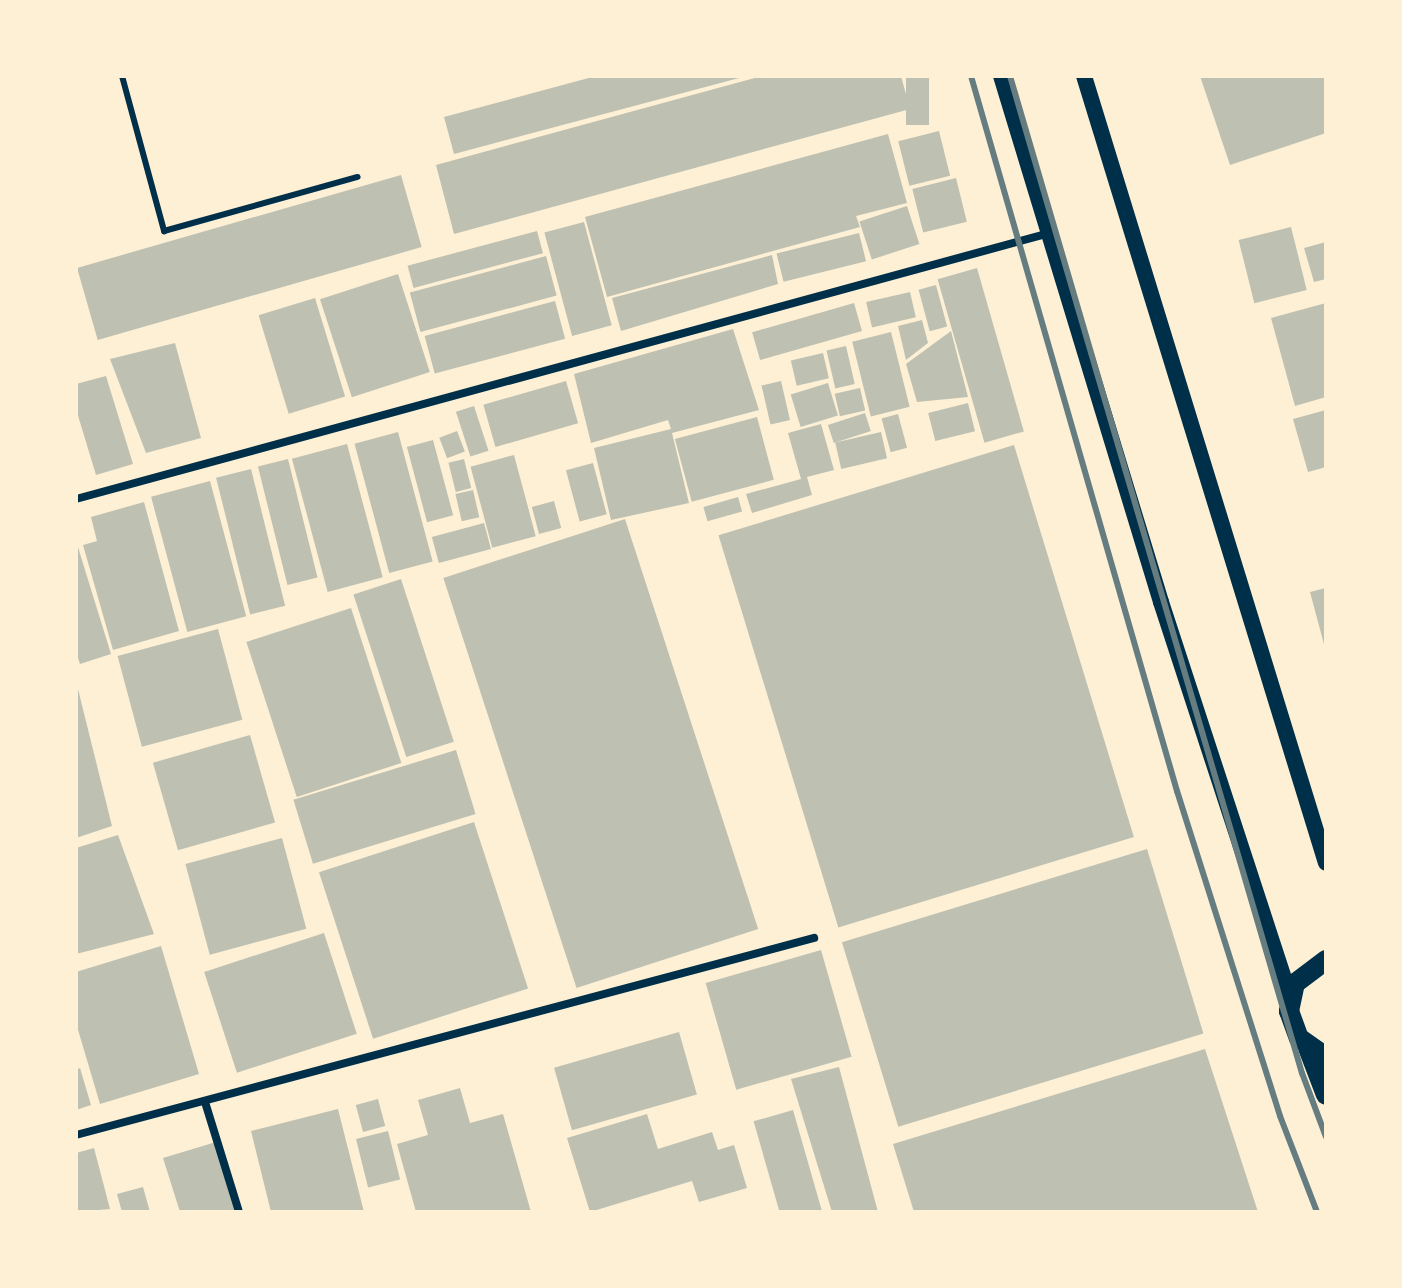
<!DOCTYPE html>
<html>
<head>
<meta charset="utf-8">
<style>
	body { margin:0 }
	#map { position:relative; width:1402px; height:1288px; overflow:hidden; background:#fdf0d5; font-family:"Public Sans",sans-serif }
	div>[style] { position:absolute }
	.building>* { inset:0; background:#bec0b2; transform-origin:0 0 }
	.service>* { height:6px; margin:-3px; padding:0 3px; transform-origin:3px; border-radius:3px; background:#003049 }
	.minor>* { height:8px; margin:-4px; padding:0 4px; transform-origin:4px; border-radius:4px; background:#003049 }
	.secondary>* { height:16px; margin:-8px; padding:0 8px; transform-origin:8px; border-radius:8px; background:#003049 }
	.primary>* { height:20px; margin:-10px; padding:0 10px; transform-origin:10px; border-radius:10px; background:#003049 }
	.rail>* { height:6px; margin:-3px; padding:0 3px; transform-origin:3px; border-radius:3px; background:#657d81 }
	span { translate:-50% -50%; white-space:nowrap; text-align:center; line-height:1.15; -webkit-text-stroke:6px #fdf0d5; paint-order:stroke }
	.frame { position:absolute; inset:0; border:78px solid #fdf0d5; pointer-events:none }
</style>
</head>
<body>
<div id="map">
	<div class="building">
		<div style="clip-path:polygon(596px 76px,743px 77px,454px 154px,444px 117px)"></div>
		<div style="clip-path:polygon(762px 76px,901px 76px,910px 109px,454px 234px,436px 165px)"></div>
		<div style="left:906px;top:76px;width:23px;height:49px"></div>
		<div style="clip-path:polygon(1200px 76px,1326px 76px,1326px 133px,1230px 165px)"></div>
		<div style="left:939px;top:131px;width:46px;height:42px;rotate:76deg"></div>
		<div style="clip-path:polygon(888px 134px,907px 203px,856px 216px,860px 227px,607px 297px,585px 217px)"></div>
		<div style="left:401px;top:175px;width:75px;height:337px;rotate:74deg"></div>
		<div style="left:956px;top:178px;width:45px;height:45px;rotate:76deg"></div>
		<div style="left:907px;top:206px;width:40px;height:50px;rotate:72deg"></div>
		<div style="left:584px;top:222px;width:107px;height:41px;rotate:75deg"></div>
		<div style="left:1291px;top:227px;width:65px;height:54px;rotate:76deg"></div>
		<div style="left:537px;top:231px;width:23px;height:134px;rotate:75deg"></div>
		<div style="left:859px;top:233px;width:29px;height:85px;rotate:76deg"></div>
		<div style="clip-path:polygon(1326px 242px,1326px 279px,1314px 282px,1304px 248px)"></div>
		<div style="clip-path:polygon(772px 255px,778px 284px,621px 331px,612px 298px)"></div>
		<div style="left:546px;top:256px;width:41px;height:141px;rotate:75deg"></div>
		<div style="left:977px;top:268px;width:170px;height:41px;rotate:74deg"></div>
		<div style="left:398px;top:274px;width:103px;height:82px;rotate:72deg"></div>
		<div style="left:936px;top:285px;width:43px;height:18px;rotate:75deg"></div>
		<div style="left:910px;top:292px;width:26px;height:45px;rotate:77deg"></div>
		<div style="left:315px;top:298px;width:103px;height:59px;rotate:73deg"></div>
		<div style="left:555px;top:301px;width:39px;height:135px;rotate:75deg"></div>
		<div style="left:854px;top:303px;width:29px;height:106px;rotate:74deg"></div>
		<div style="clip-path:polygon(1326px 303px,1326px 397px,1295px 406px,1271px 318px)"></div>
		<div style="clip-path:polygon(922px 320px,928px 343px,906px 360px,898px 326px)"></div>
		<div style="clip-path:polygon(733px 329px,759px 410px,672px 433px,689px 503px,611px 520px,594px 448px,671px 429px,668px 420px,591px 443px,574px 374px)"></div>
		<div style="clip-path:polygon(951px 331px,968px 397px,917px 402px,906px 364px)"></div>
		<div style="left:891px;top:332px;width:77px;height:40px;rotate:76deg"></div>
		<div style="clip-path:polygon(175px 343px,201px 438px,146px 453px,110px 359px)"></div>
		<div style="left:846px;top:346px;width:39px;height:20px;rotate:77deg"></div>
		<div style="left:823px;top:353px;width:26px;height:33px;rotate:77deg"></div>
		<div style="clip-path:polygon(106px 376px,133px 464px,96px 475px,76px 409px,76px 384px)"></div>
		<div style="left:566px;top:381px;width:44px;height:86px;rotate:74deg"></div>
		<div style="left:781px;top:381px;width:40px;height:20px;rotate:77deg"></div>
		<div style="left:828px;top:383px;width:34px;height:39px;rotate:73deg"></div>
		<div style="left:860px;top:388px;width:23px;height:26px;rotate:77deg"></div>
		<div style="left:968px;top:403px;width:29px;height:41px;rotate:76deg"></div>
		<div style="left:474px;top:406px;width:47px;height:19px;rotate:72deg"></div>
		<div style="clip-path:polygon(1326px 410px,1326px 467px,1308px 472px,1293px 419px)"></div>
		<div style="left:865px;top:413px;width:19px;height:39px;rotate:72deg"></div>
		<div style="left:898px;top:414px;width:35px;height:17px;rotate:75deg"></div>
		<div style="left:757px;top:417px;width:65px;height:85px;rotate:75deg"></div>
		<div style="clip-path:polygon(821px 424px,834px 470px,807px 477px,812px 495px,752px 513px,746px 494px,801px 479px,788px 433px)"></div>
		<div style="left:457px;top:431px;width:22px;height:19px;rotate:69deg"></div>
		<div style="left:398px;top:432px;width:134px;height:45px;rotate:75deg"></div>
		<div style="left:881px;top:432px;width:27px;height:47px;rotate:77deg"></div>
		<div style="left:433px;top:440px;width:78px;height:27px;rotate:75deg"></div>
		<div style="left:347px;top:444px;width:138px;height:57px;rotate:75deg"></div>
		<div style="left:1014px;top:445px;width:410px;height:309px;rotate:73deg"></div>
		<div style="left:514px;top:455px;width:84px;height:45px;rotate:75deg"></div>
		<div style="left:288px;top:459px;width:122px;height:31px;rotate:76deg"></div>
		<div style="left:464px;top:459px;width:30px;height:16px;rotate:76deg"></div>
		<div style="left:593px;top:463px;width:53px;height:28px;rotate:75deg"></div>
		<div style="left:251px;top:469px;width:141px;height:36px;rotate:76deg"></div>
		<div style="left:210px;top:481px;width:140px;height:61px;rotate:75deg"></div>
		<div style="left:473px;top:490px;width:28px;height:18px;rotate:77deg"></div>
		<div style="left:738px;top:497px;width:15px;height:36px;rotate:74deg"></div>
		<div style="left:554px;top:501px;width:28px;height:23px;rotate:75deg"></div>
		<div style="clip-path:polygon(144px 502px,179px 631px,113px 650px,83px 545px,97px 541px,91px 517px)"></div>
		<div style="left:625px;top:519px;width:431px;height:191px;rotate:72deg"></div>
		<div style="left:484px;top:523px;width:27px;height:54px;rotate:75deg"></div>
		<div style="clip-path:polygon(77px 544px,111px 654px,80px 664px,76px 652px)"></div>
		<div style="left:401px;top:579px;width:171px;height:50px;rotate:72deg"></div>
		<div style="clip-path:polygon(1326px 588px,1326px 648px,1325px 648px,1310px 592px)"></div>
		<div style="left:351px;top:608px;width:163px;height:110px;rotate:72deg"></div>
		<div style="left:218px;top:629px;width:94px;height:104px;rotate:75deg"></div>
		<div style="clip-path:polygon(76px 681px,112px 826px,76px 838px)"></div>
		<div style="left:250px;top:735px;width:91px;height:101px;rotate:74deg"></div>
		<div style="left:456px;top:750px;width:67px;height:170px;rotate:73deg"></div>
		<div style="left:474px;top:822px;width:175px;height:163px;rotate:72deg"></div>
		<div style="clip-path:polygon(118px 835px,154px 934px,76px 954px,76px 848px)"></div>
		<div style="left:282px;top:838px;width:94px;height:100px;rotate:75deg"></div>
		<div style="left:1147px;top:849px;width:193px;height:319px;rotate:73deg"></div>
		<div style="left:324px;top:933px;width:106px;height:126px;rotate:72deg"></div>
		<div style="clip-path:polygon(161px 946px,199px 1074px,100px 1104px,76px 1023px,76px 972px)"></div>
		<div style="left:821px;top:950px;width:111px;height:120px;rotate:74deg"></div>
		<div style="left:679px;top:1032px;width:65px;height:130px;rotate:74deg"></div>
		<div style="clip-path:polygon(1205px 1049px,1258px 1212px,914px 1212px,893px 1144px)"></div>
		<div style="clip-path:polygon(839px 1067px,878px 1212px,832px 1212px,791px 1079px)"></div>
		<div style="clip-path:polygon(80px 1068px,91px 1105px,76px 1110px,76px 1070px)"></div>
		<div style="clip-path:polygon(460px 1088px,470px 1123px,503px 1114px,531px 1212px,416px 1212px,397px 1144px,428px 1135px,418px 1100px)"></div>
		<div style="left:378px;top:1099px;width:28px;height:23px;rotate:75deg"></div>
		<div style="clip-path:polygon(338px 1109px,364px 1212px,271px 1212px,251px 1131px)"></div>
		<div style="left:793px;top:1110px;width:106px;height:41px;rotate:74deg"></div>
		<div style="clip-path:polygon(647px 1114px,658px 1149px,712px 1132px,718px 1150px,734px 1145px,747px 1188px,699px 1202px,692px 1181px,590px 1212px,567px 1138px)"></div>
		<div style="left:388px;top:1131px;width:50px;height:33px;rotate:76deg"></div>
		<div style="clip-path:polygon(216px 1142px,237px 1212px,180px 1212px,163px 1158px)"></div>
		<div style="clip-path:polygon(94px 1148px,110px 1209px,76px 1212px,76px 1153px)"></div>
		<div style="clip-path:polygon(143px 1187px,150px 1212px,122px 1212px,117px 1194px)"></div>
	</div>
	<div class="service">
		<div style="left:122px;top:76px;width:161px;rotate:74.8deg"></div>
		<div style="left:164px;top:231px;width:201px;rotate:-15.6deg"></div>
	</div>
	<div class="minor">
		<div style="left:76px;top:499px;width:1006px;rotate:-15.28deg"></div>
		<div style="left:205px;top:1102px;width:115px;rotate:72.8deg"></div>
		<div style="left:76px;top:1135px;width:764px;rotate:-14.95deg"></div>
	</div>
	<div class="secondary">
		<div style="left:1001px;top:76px;width:550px;rotate:73.08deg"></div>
		<div style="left:1161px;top:602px;width:416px;rotate:71.9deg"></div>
		<div style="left:1084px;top:76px;width:823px;rotate:72.91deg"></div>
	</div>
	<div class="primary">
		<div style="left:1326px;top:960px;width:39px;rotate:143deg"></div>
		<div style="left:1295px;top:983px;width:29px;rotate:102deg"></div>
		<div style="left:1289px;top:1011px;width:29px;rotate:70deg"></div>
		<div style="left:1299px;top:1038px;width:33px;rotate:35deg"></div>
		<div style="left:1308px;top:1048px;width:50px;rotate:69deg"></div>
	</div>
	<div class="rail">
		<div style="left:971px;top:76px;width:744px;rotate:73.93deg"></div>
		<div style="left:1177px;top:791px;width:341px;rotate:72.4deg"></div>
		<div style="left:1280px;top:1116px;width:103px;rotate:68.9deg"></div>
		<div style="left:1010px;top:76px;width:1039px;rotate:73.68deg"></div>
		<div style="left:1302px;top:1073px;width:68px;rotate:69.4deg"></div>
	</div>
	<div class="frame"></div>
</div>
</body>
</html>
